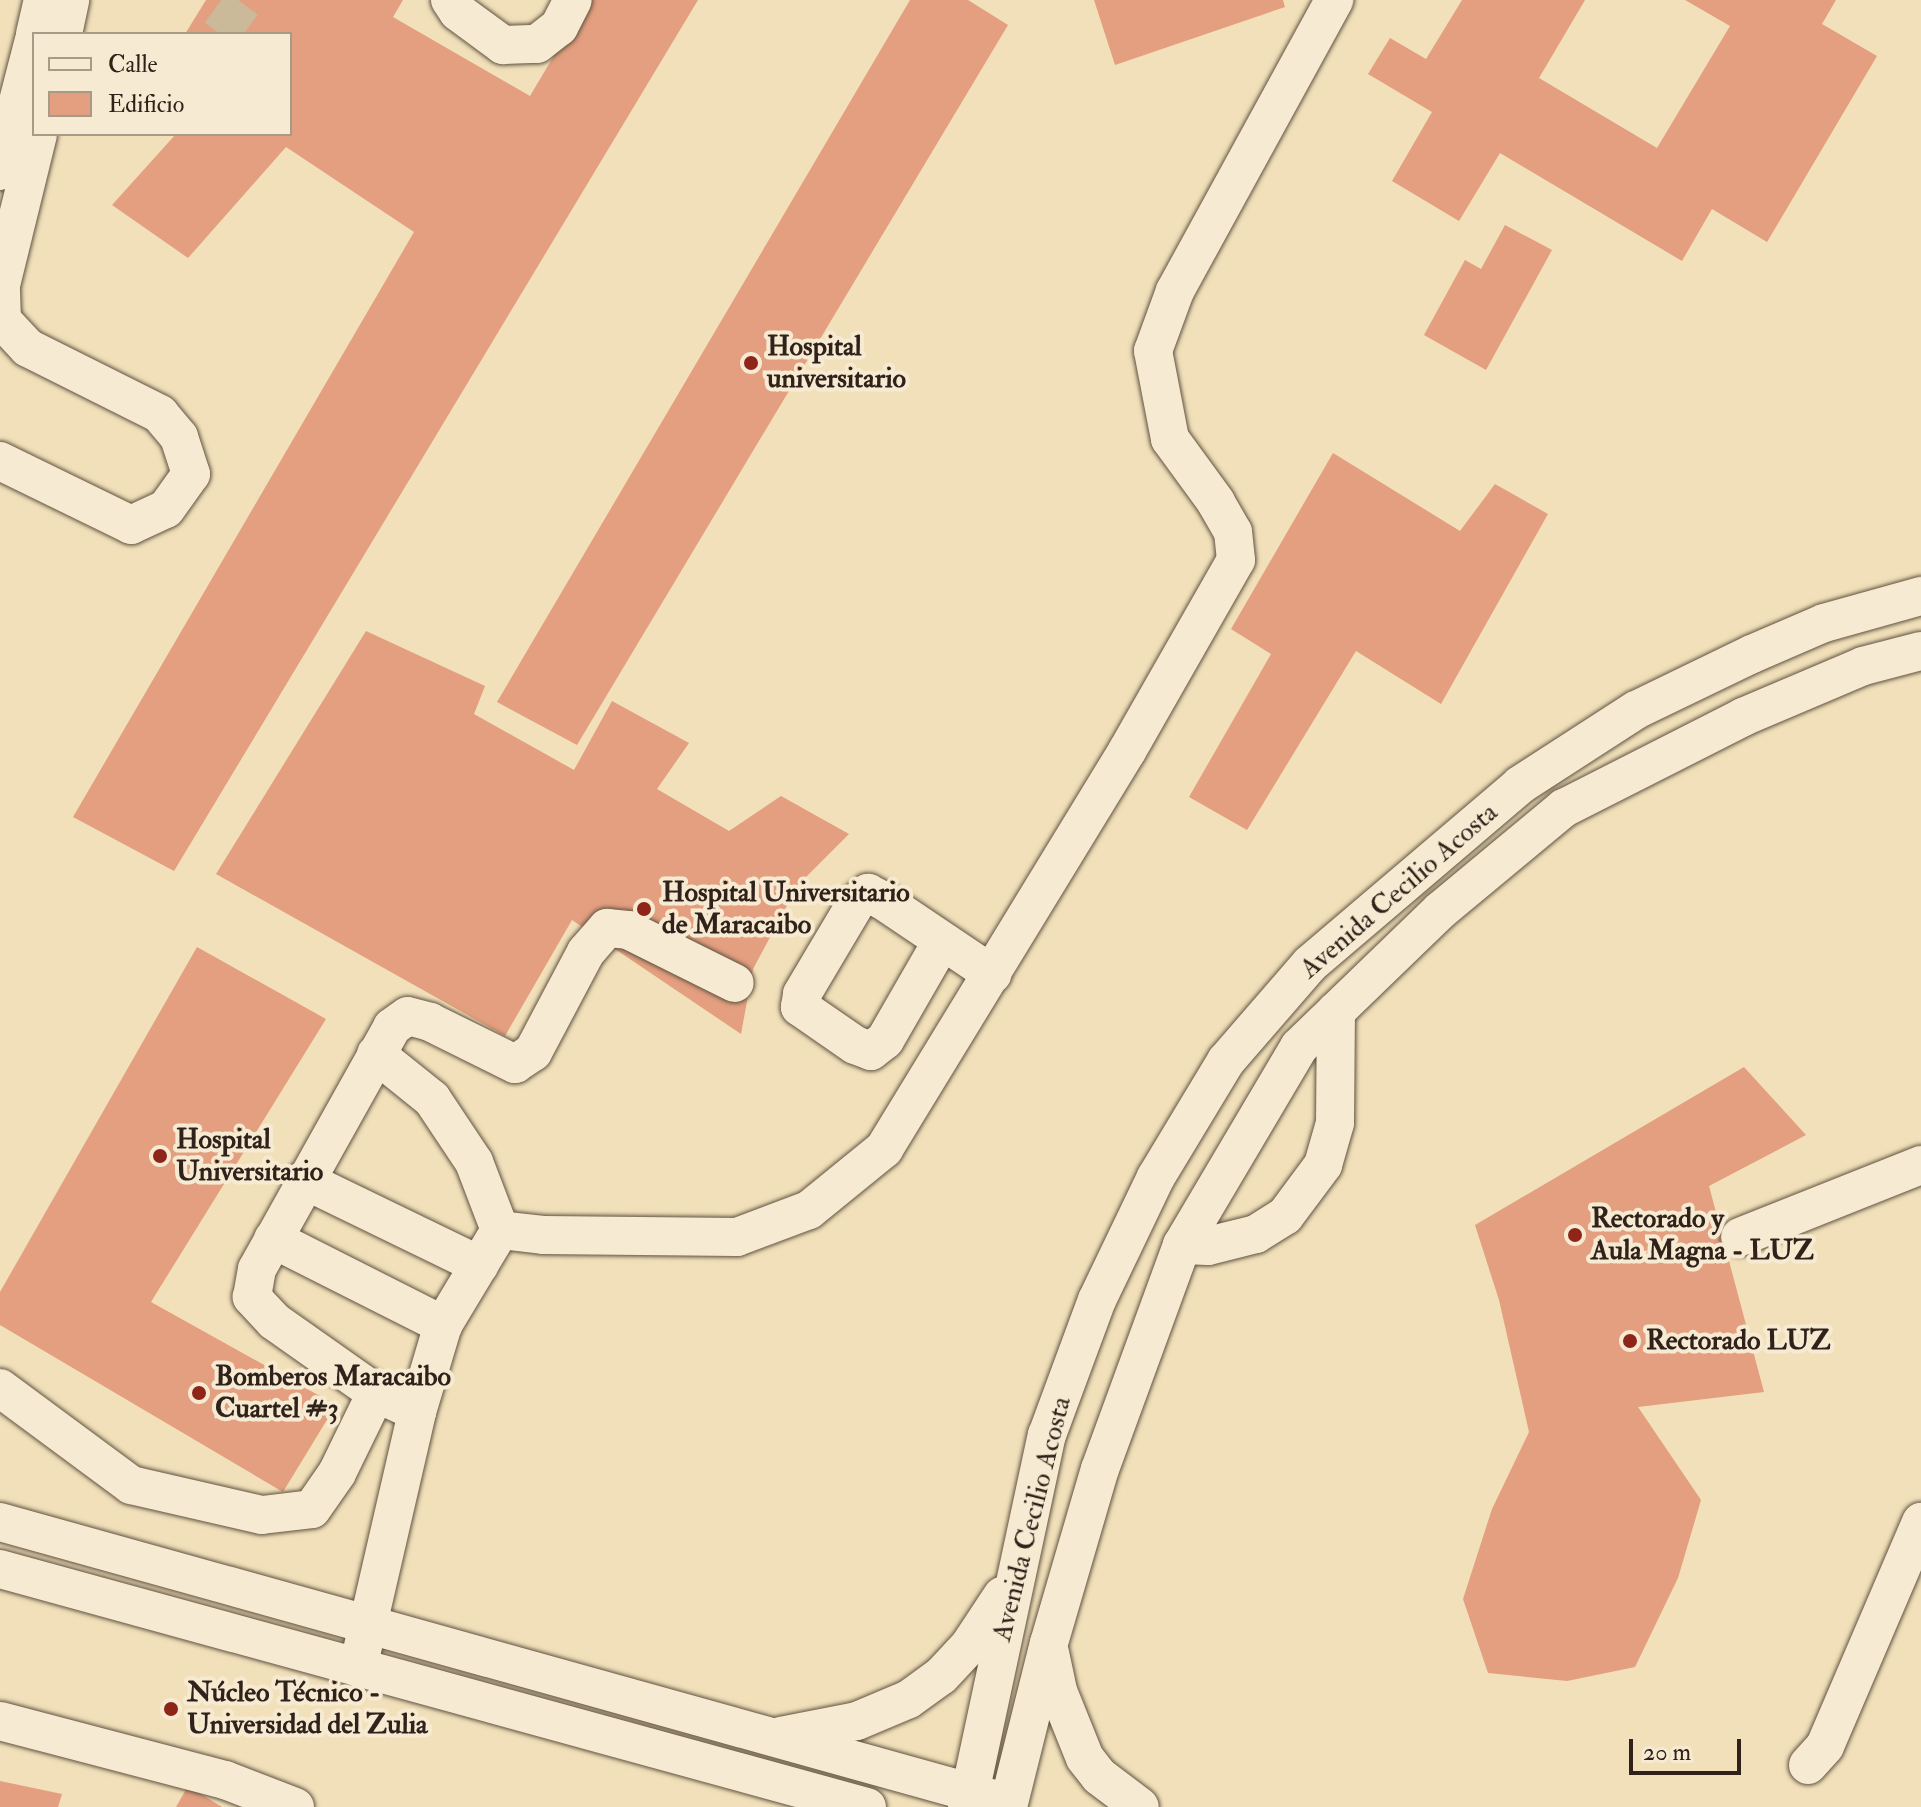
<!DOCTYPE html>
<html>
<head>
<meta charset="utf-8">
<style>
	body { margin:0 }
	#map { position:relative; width:1921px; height:1807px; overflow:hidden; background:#f1e0b9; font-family:"IM FELL Double Pica",serif }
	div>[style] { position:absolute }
	.building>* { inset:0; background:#e39f7f }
	.minor-tunnel>* { height:38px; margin-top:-19px; transform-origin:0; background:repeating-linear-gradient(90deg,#caba99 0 38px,transparent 0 57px) }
	.roads { filter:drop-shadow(0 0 2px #605242) drop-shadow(0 0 2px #605242) }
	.minor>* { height:38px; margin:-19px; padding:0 19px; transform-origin:19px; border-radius:19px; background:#f6ebd2 }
	.dots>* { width:22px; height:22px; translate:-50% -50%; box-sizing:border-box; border:4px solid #f6ebd2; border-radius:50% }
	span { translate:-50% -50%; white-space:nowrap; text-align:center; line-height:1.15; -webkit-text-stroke:8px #f6ebd2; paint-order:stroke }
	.poi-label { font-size:28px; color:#30221a; font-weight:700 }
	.left { translate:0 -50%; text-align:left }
	.street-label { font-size:28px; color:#30221a }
	.legend { position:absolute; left:32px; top:32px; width:260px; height:104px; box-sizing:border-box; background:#f6ebd2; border:2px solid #a79b88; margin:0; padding:10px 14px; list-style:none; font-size:24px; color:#30221a }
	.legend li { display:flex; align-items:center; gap:16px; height:40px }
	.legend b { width:40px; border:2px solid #a79b88 }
	.scale { position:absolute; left:1629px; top:1739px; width:112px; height:36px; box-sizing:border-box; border:4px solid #30221a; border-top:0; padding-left:10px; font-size:24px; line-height:28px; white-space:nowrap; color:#30221a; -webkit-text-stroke:6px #f6ebd2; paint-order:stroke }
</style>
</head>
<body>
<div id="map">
	<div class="building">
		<div style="clip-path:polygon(206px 0,403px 0,393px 17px,530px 96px,587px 0,698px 0,174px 871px,73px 817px,414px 232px,286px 147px,188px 258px,112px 205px,176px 134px,290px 134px,290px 34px,185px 34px)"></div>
		<div style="clip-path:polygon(910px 0,968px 0,1008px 25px,577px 745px,497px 702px)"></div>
		<div style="clip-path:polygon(1094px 0,1283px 0,1285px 7px,1115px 65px)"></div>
		<div style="clip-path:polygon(1462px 0,1585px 0,1539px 78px,1657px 148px,1730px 26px,1685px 0,1836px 0,1822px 24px,1877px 56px,1767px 242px,1712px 209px,1682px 261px,1500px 153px,1459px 221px,1392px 181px,1432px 112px,1368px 74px,1390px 38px,1426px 59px)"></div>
		<div style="clip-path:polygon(1505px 225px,1552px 250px,1486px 370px,1424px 335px,1465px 260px,1481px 269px)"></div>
		<div style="clip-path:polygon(1333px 453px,1460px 531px,1495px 484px,1548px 514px,1441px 704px,1356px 651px,1247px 830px,1189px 797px,1271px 654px,1231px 629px)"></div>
		<div style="clip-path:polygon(366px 631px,485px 686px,474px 714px,574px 770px,612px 701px,689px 743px,657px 789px,729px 831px,781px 796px,849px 834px,798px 885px,753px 969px,741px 1034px,572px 920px,505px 1036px,216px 874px)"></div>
		<div style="clip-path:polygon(197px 947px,326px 1019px,151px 1302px,336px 1405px,283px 1492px,0 1325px,0 1292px)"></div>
		<div style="clip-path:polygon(1744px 1067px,1806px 1135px,1709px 1186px,1764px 1392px,1638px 1407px,1701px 1500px,1678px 1578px,1635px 1667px,1567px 1681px,1488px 1673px,1463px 1599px,1492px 1509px,1529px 1432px,1499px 1300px,1475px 1225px)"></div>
		<div style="clip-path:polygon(0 1781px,62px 1794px,58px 1807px,0 1807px)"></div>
		<div style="clip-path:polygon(188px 1786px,222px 1807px,176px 1807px)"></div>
	</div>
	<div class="minor-tunnel">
		<div style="left:220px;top:34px;width:42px;rotate:-53.7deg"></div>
	</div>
	<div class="roads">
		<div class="minor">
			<div style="left:450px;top:0;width:14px;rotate:56deg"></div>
			<div style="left:458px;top:12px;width:56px;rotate:36.3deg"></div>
			<div style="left:503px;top:45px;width:34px;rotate:-2deg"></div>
			<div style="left:537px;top:44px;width:28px;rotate:-38deg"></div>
			<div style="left:559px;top:27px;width:30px;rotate:-63deg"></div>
			<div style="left:35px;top:34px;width:35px;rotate:-77deg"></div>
			<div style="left:63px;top:34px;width:35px;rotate:-78deg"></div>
			<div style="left:0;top:171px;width:135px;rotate:-75.5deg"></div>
			<div style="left:0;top:461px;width:146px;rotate:26deg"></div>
			<div style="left:131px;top:525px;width:38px;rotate:-25deg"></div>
			<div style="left:166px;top:509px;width:43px;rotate:-54.5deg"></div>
			<div style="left:191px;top:474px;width:39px;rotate:-108deg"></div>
			<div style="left:179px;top:437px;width:30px;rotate:-130deg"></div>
			<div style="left:160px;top:414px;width:148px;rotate:-153.4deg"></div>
			<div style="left:28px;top:348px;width:38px;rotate:-133deg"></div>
			<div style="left:2px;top:320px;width:35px;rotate:-92deg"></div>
			<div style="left:1px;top:285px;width:155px;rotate:-76.2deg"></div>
			<div style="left:942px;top:941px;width:114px;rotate:119.9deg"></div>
			<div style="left:885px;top:1040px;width:18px;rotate:142deg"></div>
			<div style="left:871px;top:1051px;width:17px;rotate:-159deg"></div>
			<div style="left:855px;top:1045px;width:67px;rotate:-145.4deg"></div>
			<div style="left:800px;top:1007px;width:13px;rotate:-81deg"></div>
			<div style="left:802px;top:994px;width:106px;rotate:-59.3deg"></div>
			<div style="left:856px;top:903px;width:16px;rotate:-40deg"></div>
			<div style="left:868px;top:893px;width:16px;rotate:27deg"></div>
			<div style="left:882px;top:900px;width:133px;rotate:33.9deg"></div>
			<div style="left:376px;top:1054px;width:72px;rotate:38.8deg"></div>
			<div style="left:432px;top:1099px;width:76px;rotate:56.3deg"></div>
			<div style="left:474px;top:1162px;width:73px;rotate:69.1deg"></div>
			<div style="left:304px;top:1180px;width:195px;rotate:25.9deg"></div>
			<div style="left:1740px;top:1237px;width:195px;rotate:-21.7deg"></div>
			<div style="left:273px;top:1239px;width:191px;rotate:26.8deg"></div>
			<div style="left:1182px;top:1245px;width:26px;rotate:2deg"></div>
			<div style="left:1208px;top:1246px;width:49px;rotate:-14deg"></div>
			<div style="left:1256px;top:1234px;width:34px;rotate:-32deg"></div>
			<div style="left:1285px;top:1216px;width:64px;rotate:-53.3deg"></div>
			<div style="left:1323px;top:1165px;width:44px;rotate:-74.1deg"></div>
			<div style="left:1335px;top:1123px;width:112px;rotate:-89.5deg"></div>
			<div style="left:0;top:1388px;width:163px;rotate:36.5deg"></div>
			<div style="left:131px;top:1485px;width:134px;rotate:12.9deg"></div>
			<div style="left:262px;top:1515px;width:50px;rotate:-6.8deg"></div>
			<div style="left:312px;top:1509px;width:44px;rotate:-55.2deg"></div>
			<div style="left:337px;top:1473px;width:89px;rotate:-64deg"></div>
			<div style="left:417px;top:1412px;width:45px;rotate:-155.1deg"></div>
			<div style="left:376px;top:1393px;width:125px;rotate:-144.8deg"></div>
			<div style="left:274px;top:1321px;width:33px;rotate:-133deg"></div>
			<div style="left:252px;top:1297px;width:28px;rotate:-80deg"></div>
			<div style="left:257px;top:1269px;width:277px;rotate:-60.8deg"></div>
			<div style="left:392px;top:1027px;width:19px;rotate:-35deg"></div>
			<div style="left:408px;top:1016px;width:23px;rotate:15deg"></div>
			<div style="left:430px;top:1022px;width:95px;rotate:26.3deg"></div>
			<div style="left:515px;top:1064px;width:22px;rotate:-34deg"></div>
			<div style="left:533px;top:1052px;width:113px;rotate:-62.1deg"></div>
			<div style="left:586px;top:952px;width:32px;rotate:-49deg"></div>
			<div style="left:607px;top:928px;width:21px;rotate:5deg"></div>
			<div style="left:628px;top:930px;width:119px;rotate:26.4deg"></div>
			<div style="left:0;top:1522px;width:1032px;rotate:15.57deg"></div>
			<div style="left:0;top:1569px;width:899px;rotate:15.35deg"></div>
			<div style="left:1050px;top:1653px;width:39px;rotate:78deg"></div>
			<div style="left:1058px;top:1691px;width:72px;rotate:68.1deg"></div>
			<div style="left:1085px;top:1758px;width:23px;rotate:52deg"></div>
			<div style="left:1099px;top:1776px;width:51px;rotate:37.1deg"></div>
			<div style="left:358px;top:1668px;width:263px;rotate:-77deg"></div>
			<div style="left:417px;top:1412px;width:91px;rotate:-73.4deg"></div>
			<div style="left:443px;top:1325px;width:111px;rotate:-59deg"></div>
			<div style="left:500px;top:1230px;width:43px;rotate:6.6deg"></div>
			<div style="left:543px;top:1235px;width:194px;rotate:0.6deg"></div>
			<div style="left:737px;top:1237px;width:77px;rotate:-20.6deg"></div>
			<div style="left:809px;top:1210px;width:97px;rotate:-39.1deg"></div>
			<div style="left:884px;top:1149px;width:466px;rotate:-58.6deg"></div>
			<div style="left:1127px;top:751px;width:220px;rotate:-60.3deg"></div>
			<div style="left:1236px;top:560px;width:28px;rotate:-96deg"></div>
			<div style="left:1233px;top:532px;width:34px;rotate:-120deg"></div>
			<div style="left:1216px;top:502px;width:78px;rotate:-126.1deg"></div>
			<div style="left:1170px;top:439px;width:90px;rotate:-100.9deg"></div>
			<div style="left:1153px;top:351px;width:64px;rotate:-69.9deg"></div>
			<div style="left:1175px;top:291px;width:332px;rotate:-61.3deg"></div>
			<div style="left:0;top:1721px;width:233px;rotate:14.7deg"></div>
			<div style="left:225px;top:1780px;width:75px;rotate:21.1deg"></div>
			<div style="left:781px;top:1736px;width:77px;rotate:-11.2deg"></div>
			<div style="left:857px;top:1721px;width:56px;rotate:-22.9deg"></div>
			<div style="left:909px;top:1699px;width:39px;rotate:-36deg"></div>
			<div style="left:941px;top:1676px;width:41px;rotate:-47deg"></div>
			<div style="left:969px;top:1646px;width:60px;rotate:-56.6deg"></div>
			<div style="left:1808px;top:1765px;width:25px;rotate:-48deg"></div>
			<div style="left:1825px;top:1746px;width:244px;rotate:-66.8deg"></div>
			<div style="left:967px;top:1807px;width:381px;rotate:-77.9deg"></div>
			<div style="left:1047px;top:1435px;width:144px;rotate:-69.7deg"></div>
			<div style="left:1097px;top:1300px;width:136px;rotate:-64.4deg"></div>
			<div style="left:1156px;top:1177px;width:135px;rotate:-58.9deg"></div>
			<div style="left:1226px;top:1061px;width:128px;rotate:-49.1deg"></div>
			<div style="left:1310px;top:964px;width:276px;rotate:-40.4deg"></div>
			<div style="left:1520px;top:785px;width:138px;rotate:-32.9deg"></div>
			<div style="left:1636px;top:710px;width:129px;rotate:-25.8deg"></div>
			<div style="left:1752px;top:654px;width:78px;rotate:-23.3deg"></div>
			<div style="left:1824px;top:623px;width:101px;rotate:-15.6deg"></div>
			<div style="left:1008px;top:1807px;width:169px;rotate:-76deg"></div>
			<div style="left:1049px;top:1643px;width:181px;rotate:-73.7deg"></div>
			<div style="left:1100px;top:1469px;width:239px;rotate:-69.9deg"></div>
			<div style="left:1182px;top:1245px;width:230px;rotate:-59.4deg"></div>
			<div style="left:1299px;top:1047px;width:197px;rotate:-44deg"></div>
			<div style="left:1441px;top:910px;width:160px;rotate:-39.7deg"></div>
			<div style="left:1564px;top:808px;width:201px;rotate:-26.9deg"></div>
			<div style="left:1743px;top:717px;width:130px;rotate:-23deg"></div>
			<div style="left:1863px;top:666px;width:60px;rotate:-14.5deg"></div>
		</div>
	</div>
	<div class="dots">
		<div style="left:751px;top:363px;background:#8f2418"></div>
		<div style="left:644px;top:909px;background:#8f2418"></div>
		<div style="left:160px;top:1156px;background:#8f2418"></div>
		<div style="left:1575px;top:1235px;background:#8f2418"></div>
		<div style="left:1630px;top:1341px;background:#8f2418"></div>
		<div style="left:199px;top:1393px;background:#8f2418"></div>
		<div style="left:171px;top:1709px;background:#8f2418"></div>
	</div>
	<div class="poi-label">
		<span class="left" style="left:767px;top:363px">Hospital<br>universitario</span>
		<span class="left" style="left:662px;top:909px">Hospital Universitario<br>de Maracaibo</span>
		<span class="left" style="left:176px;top:1156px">Hospital<br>Universitario</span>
		<span class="left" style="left:1591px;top:1235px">Rectorado y<br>Aula Magna - LUZ</span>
		<span class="left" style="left:1646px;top:1341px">Rectorado LUZ</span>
		<span class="left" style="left:215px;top:1393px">Bomberos Maracaibo<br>Cuartel #3</span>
		<span class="left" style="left:187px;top:1709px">Núcleo Técnico -<br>Universidad del Zulia</span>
	</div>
	<div class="street-label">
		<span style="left:1399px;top:891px;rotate:-41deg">Avenida Cecilio Acosta</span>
		<span style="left:1032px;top:1519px;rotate:-76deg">Avenida Cecilio Acosta</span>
	</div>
	<ul class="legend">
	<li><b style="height:10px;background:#f6ebd2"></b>Calle</li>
	<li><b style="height:22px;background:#e39f7f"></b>Edificio</li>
	</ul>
	<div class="scale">20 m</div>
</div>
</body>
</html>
